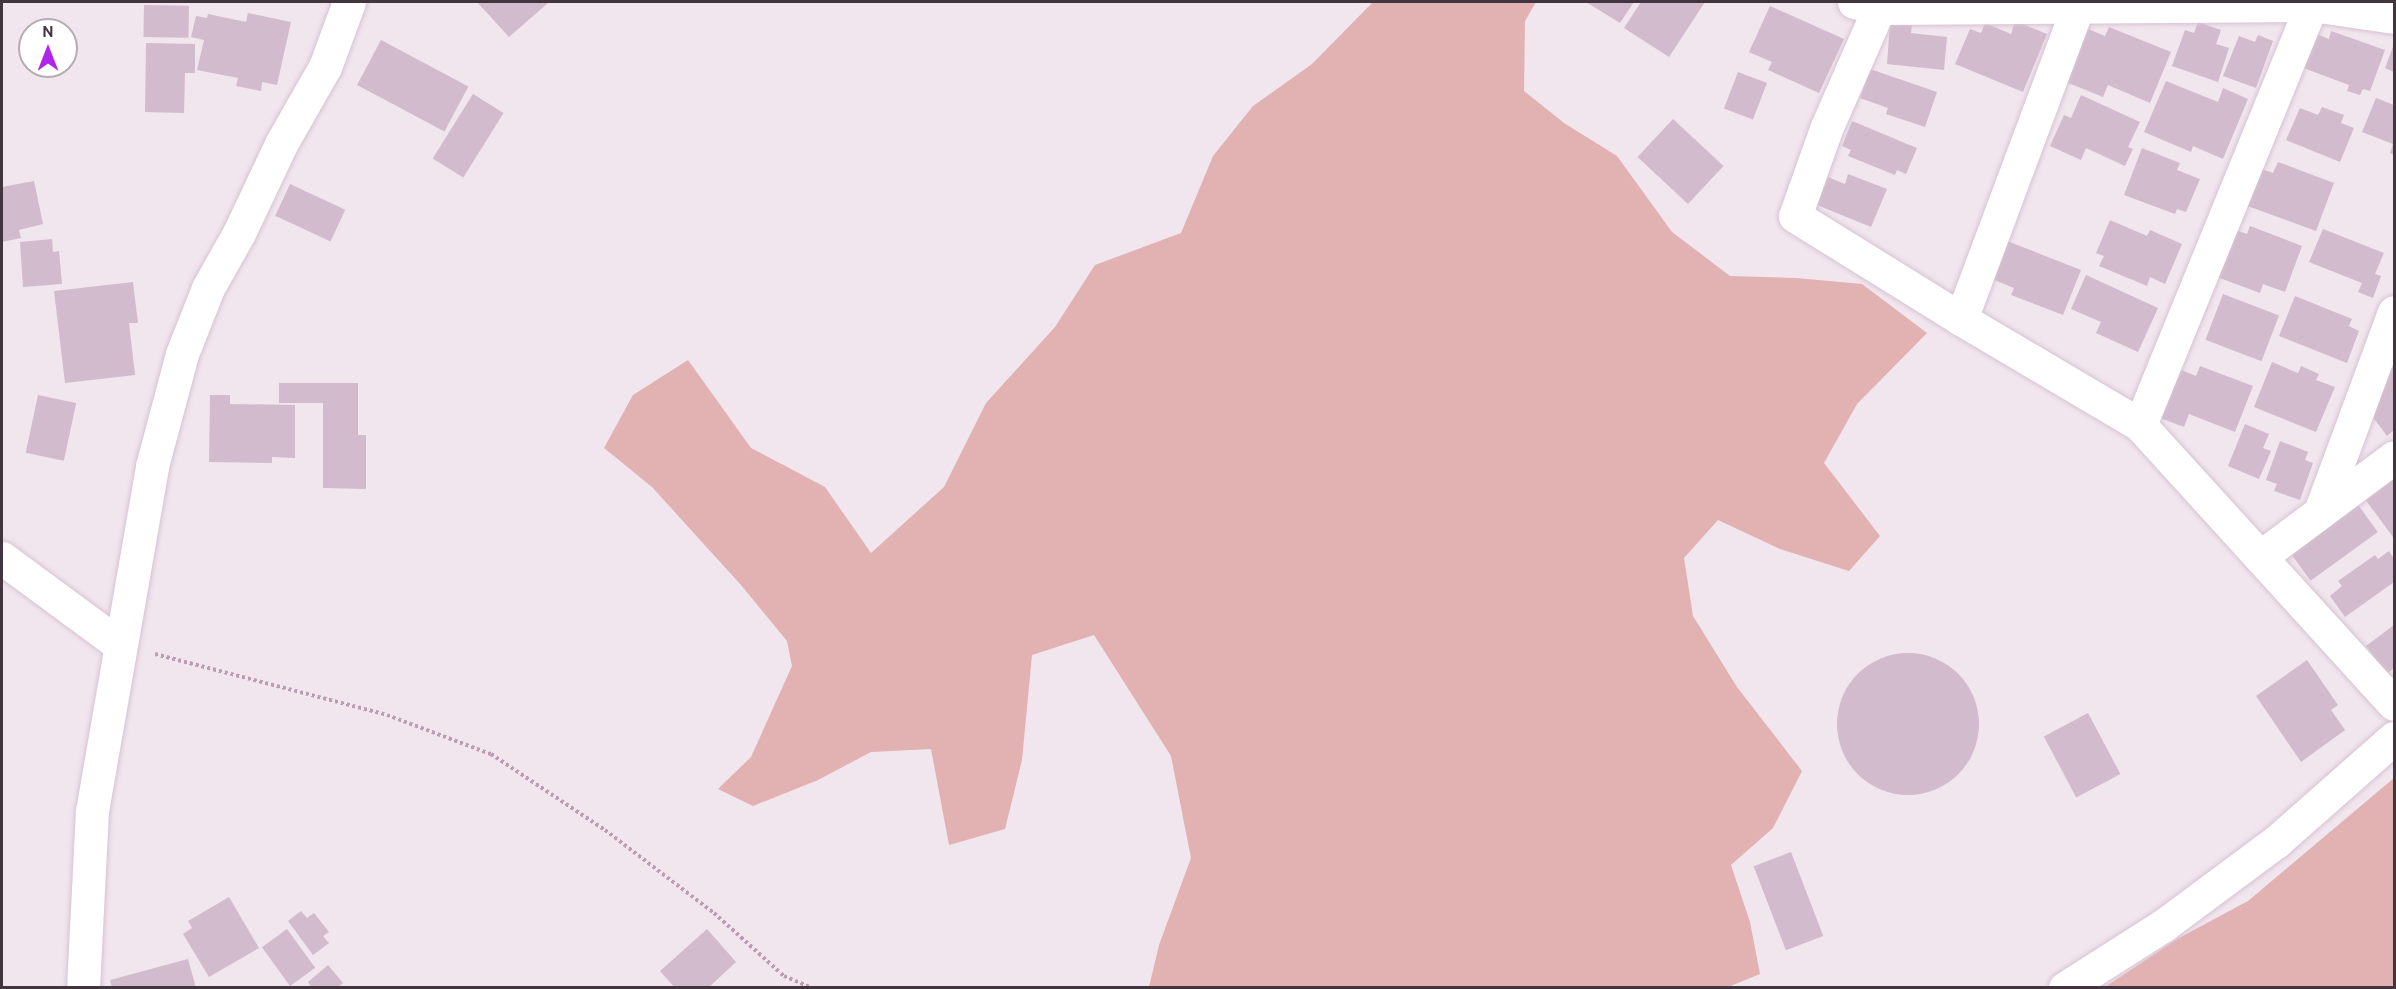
<!DOCTYPE html>
<html>
<head>
<meta charset="utf-8">
<style>
	body { margin:0 }
	#map { position:relative; width:2396px; height:989px; overflow:hidden; background:#f1e5ee; font-family:Cabin,sans-serif }
	div>[style] { position:absolute }
	.green>* { inset:0; background:#e2b1b1 }
	.building>* { inset:0; background:#d1bbcd; transform-origin:0 0 }
	.round { border-radius:50% }
	.path>* { height:4px; margin-top:-2px; transform-origin:0; background:repeating-linear-gradient(90deg,#bc9bb5 0 3px,transparent 0 6px) }
	.roads { filter:drop-shadow(0 0 2px #d6c2d2) drop-shadow(0 0 2px #d6c2d2) }
	.minor>* { height:33px; margin:-16.5px; padding:0 16.5px; transform-origin:16.5px; border-radius:16.5px; background:#fff }
	span { translate:-50% -50%; white-space:nowrap; text-align:center; line-height:1.15; -webkit-text-stroke:6px #fff; paint-order:stroke }
	.frame { position:absolute; inset:0; border:3px solid #433540; pointer-events:none }
	.north { position:absolute; left:18px; top:18px; width:60px; height:60px; box-sizing:border-box; background:#fff; border:2px solid #b4aeb3; border-radius:50%; rotate:0deg; font-size:16px; font-weight:700; line-height:24px; text-align:center; color:#433540 }
	.north::after { content:''; display:block; margin:auto; width:21px; height:27px; background:#b025e7; clip-path:polygon(50% 0,100% 100%,50% 72%,0 100%) }
</style>
</head>
<body>
<div id="map">
	<div class="green">
		<div style="clip-path:polygon(1373px 2px,1536px 2px,1525px 21px,1524px 91px,1564px 123px,1617px 156px,1672px 232px,1730px 276px,1796px 278px,1862px 284px,1927px 333px,1857px 404px,1824px 463px,1880px 536px,1849px 571px,1780px 549px,1718px 520px,1684px 558px,1693px 616px,1737px 687px,1802px 771px,1773px 828px,1731px 865px,1750px 922px,1760px 974px,1728px 987px,1149px 987px,1159px 945px,1191px 858px,1171px 756px,1094px 635px,1032px 655px,1022px 760px,1005px 829px,949px 845px,931px 749px,871px 752px,818px 780px,753px 806px,718px 789px,751px 757px,792px 666px,787px 641px,741px 585px,652px 487px,604px 448px,633px 395px,688px 360px,751px 448px,825px 487px,871px 553px,944px 487px,986px 403px,1055px 327px,1095px 265px,1181px 233px,1213px 156px,1253px 106px,1312px 64px)"></div>
		<div style="clip-path:polygon(2394px 778px,2394px 987px,2105px 987px,2177px 939px,2248px 901px)"></div>
	</div>
	<div class="building">
		<div style="clip-path:polygon(477px 2px,547px 2px,548px 3px,509px 37px)"></div>
		<div style="clip-path:polygon(1586px 2px,1634px 2px,1620px 23px)"></div>
		<div style="clip-path:polygon(1641px 2px,1705px 2px,1669px 57px,1624px 28px)"></div>
		<div style="left:144px;top:5px;width:45px;height:32px;rotate:1deg"></div>
		<div style="clip-path:polygon(1770px 6px,1844px 39px,1819px 93px,1768px 70px,1772px 62px,1749px 52px)"></div>
		<div style="clip-path:polygon(248px 13px,291px 22px,277px 85px,262px 82px,261px 91px,236px 86px,238px 78px,197px 70px,204px 40px,191px 37px,196px 16px,207px 18px,208px 14px,246px 22px)"></div>
		<div style="clip-path:polygon(2015px 21px,2047px 34px,2023px 92px,1955px 64px,1970px 29px,1981px 33px,1985px 23px,2011px 34px)"></div>
		<div style="clip-path:polygon(2198px 22px,2221px 30px,2216px 44px,2229px 48px,2218px 82px,2172px 66px,2185px 30px,2194px 33px)"></div>
		<div style="clip-path:polygon(1890px 23px,1912px 25px,1911px 33px,1947px 37px,1944px 70px,1887px 64px)"></div>
		<div style="clip-path:polygon(2109px 27px,2171px 52px,2150px 103px,2108px 85px,2103px 97px,2066px 82px,2088px 29px,2105px 36px)"></div>
		<div style="clip-path:polygon(2331px 31px,2385px 50px,2370px 91px,2363px 89px,2360px 95px,2347px 91px,2349px 85px,2301px 67px,2314px 33px,2329px 39px)"></div>
		<div style="clip-path:polygon(2258px 35px,2273px 41px,2256px 88px,2223px 76px,2239px 36px,2255px 42px)"></div>
		<div style="left:381px;top:40px;width:99px;height:51px;rotate:28deg"></div>
		<div style="clip-path:polygon(146px 43px,195px 44px,195px 73px,185px 73px,184px 113px,145px 112px)"></div>
		<div style="clip-path:polygon(2394px 44px,2394px 72px,2385px 68px)"></div>
		<div style="clip-path:polygon(1870px 69px,1937px 92px,1925px 127px,1886px 114px,1888px 108px,1860px 98px)"></div>
		<div style="left:1738px;top:72px;width:31px;height:39px;rotate:21deg"></div>
		<div style="clip-path:polygon(2166px 81px,2218px 102px,2223px 88px,2248px 99px,2223px 159px,2193px 146px,2191px 152px,2144px 132px)"></div>
		<div style="left:473px;top:94px;width:36px;height:76px;rotate:32deg"></div>
		<div style="clip-path:polygon(2081px 95px,2140px 122px,2128px 147px,2133px 149px,2125px 166px,2086px 148px,2081px 160px,2050px 146px,2064px 115px,2071px 118px)"></div>
		<div style="clip-path:polygon(2376px 98px,2394px 105px,2394px 155px,2390px 153px,2393px 144px,2362px 132px)"></div>
		<div style="clip-path:polygon(2322px 107px,2344px 115px,2341px 123px,2354px 128px,2340px 162px,2286px 140px,2300px 108px,2318px 115px)"></div>
		<div style="left:1673px;top:119px;width:69px;height:52px;rotate:43deg"></div>
		<div style="clip-path:polygon(1852px 121px,1917px 148px,1906px 174px,1897px 170px,1895px 175px,1848px 156px,1851px 150px,1842px 146px)"></div>
		<div style="clip-path:polygon(2142px 148px,2180px 163px,2177px 170px,2200px 179px,2186px 212px,2177px 209px,2175px 214px,2124px 195px)"></div>
		<div style="clip-path:polygon(2278px 162px,2334px 183px,2316px 231px,2242px 204px,2256px 167px,2273px 173px)"></div>
		<div style="clip-path:polygon(1848px 174px,1887px 189px,1871px 227px,1817px 205px,1828px 177px,1845px 184px)"></div>
		<div style="clip-path:polygon(34px 181px,43px 224px,19px 230px,21px 238px,2px 242px,2px 187px)"></div>
		<div style="left:290px;top:184px;width:61px;height:35px;rotate:25deg"></div>
		<div style="clip-path:polygon(2110px 220px,2147px 236px,2150px 230px,2182px 244px,2165px 284px,2150px 277px,2147px 286px,2099px 266px,2104px 256px,2096px 253px)"></div>
		<div style="clip-path:polygon(2250px 226px,2302px 246px,2285px 292px,2263px 284px,2260px 293px,2217px 277px,2235px 230px,2247px 234px)"></div>
		<div style="clip-path:polygon(2323px 229px,2384px 253px,2375px 274px,2381px 276px,2373px 298px,2358px 292px,2362px 283px,2309px 262px)"></div>
		<div style="clip-path:polygon(52px 239px,53px 252px,59px 251px,62px 284px,23px 287px,20px 242px)"></div>
		<div style="clip-path:polygon(2007px 241px,2081px 270px,2063px 315px,2011px 295px,2014px 288px,1992px 279px)"></div>
		<div style="clip-path:polygon(2086px 275px,2158px 308px,2138px 352px,2096px 333px,2101px 322px,2071px 309px)"></div>
		<div style="clip-path:polygon(133px 282px,138px 323px,129px 323px,135px 375px,65px 383px,54px 291px)"></div>
		<div style="left:2223px;top:294px;width:60px;height:49px;rotate:21deg"></div>
		<div style="clip-path:polygon(2295px 296px,2352px 319px,2349px 326px,2359px 331px,2347px 363px,2279px 336px)"></div>
		<div style="clip-path:polygon(2272px 362px,2298px 373px,2301px 366px,2319px 374px,2316px 380px,2335px 387px,2316px 432px,2254px 407px)"></div>
		<div style="clip-path:polygon(2200px 366px,2253px 386px,2235px 432px,2189px 414px,2184px 427px,2160px 418px,2179px 369px,2196px 376px)"></div>
		<div style="clip-path:polygon(2394px 367px,2394px 430px,2387px 436px,2367px 409px,2381px 399px,2374px 389px,2386px 381px,2383px 376px)"></div>
		<div style="clip-path:polygon(279px 383px,358px 383px,358px 435px,366px 435px,366px 489px,323px 488px,323px 403px,279px 403px)"></div>
		<div style="left:38px;top:395px;width:39px;height:59px;rotate:12deg"></div>
		<div style="clip-path:polygon(210px 395px,230px 395px,230px 404px,295px 405px,295px 458px,272px 457px,272px 463px,209px 462px)"></div>
		<div style="clip-path:polygon(2245px 424px,2269px 434px,2263px 448px,2271px 451px,2259px 479px,2228px 466px)"></div>
		<div style="clip-path:polygon(2280px 441px,2308px 452px,2305px 460px,2313px 463px,2300px 500px,2274px 491px,2277px 484px,2266px 480px)"></div>
		<div style="clip-path:polygon(2394px 471px,2394px 536px,2393px 537px,2362px 495px)"></div>
		<div style="left:2356px;top:502px;width:37px;height:83px;rotate:54deg"></div>
		<div style="clip-path:polygon(2389px 551px,2394px 559px,2394px 582px,2345px 617px,2330px 596px,2342px 586px,2338px 581px,2375px 555px,2378px 559px)"></div>
		<div style="clip-path:polygon(2394px 625px,2394px 668px,2387px 674px,2366px 646px)"></div>
		<div class="round" style="left:1837px;top:653px;width:142px;height:142px"></div>
		<div style="clip-path:polygon(2307px 660px,2338px 705px,2331px 710px,2345px 730px,2301px 762px,2256px 696px)"></div>
		<div style="left:2088px;top:713px;width:69px;height:50px;rotate:62deg"></div>
		<div style="left:1791px;top:852px;width:90px;height:40px;rotate:69deg"></div>
		<div style="clip-path:polygon(229px 897px,259px 948px,209px 977px,183px 934px,192px 928px,188px 921px)"></div>
		<div style="clip-path:polygon(301px 911px,307px 918px,314px 913px,329px 932px,323px 936px,329px 943px,313px 955px,288px 921px)"></div>
		<div style="left:287px;top:929px;width:48px;height:31px;rotate:54deg"></div>
		<div style="clip-path:polygon(707px 929px,736px 962px,708px 988px,675px 988px,660px 971px)"></div>
		<div style="clip-path:polygon(188px 959px,196px 988px,112px 988px,110px 980px)"></div>
		<div style="clip-path:polygon(328px 965px,343px 983px,337px 988px,312px 988px,308px 982px)"></div>
	</div>
	<div class="path">
		<div style="left:155px;top:654px;width:240px;rotate:14.7deg"></div>
		<div style="left:387px;top:715px;width:111px;rotate:20.6deg"></div>
		<div style="left:491px;top:754px;width:137px;rotate:33.7deg"></div>
		<div style="left:605px;top:830px;width:137px;rotate:37.3deg"></div>
		<div style="left:714px;top:913px;width:94px;rotate:42deg"></div>
		<div style="left:784px;top:976px;width:30px;rotate:23deg"></div>
	</div>
	<div class="roads">
		<div class="minor">
			<div style="left:1854px;top:2px;width:26px;rotate:13deg"></div>
			<div style="left:1879px;top:8px;width:433px;rotate:-0.4deg"></div>
			<div style="left:2312px;top:5px;width:83px;rotate:8.3deg"></div>
			<div style="left:1879px;top:8px;width:132px;rotate:113.7deg"></div>
			<div style="left:1826px;top:129px;width:92px;rotate:109.6deg"></div>
			<div style="left:1795px;top:216px;width:195px;rotate:31.8deg"></div>
			<div style="left:1961px;top:319px;width:208px;rotate:30.6deg"></div>
			<div style="left:2140px;top:425px;width:377px;rotate:47.7deg"></div>
			<div style="left:1961px;top:319px;width:332px;rotate:-69.5deg"></div>
			<div style="left:2140px;top:425px;width:457px;rotate:-67.8deg"></div>
			<div style="left:2320px;top:512px;width:213px;rotate:-69.7deg"></div>
			<div style="left:2260px;top:557px;width:167px;rotate:-36.7deg"></div>
			<div style="left:2px;top:558px;width:147px;rotate:36.4deg"></div>
			<div style="left:83px;top:988px;width:177px;rotate:-87.1deg"></div>
			<div style="left:92px;top:811px;width:350px;rotate:-80.1deg"></div>
			<div style="left:152px;top:466px;width:116px;rotate:-75deg"></div>
			<div style="left:182px;top:354px;width:71px;rotate:-68.5deg"></div>
			<div style="left:208px;top:288px;width:63px;rotate:-60.6deg"></div>
			<div style="left:239px;top:233px;width:98px;rotate:-64.7deg"></div>
			<div style="left:281px;top:144px;width:89px;rotate:-60.3deg"></div>
			<div style="left:325px;top:67px;width:69px;rotate:-69.7deg"></div>
			<div style="left:2065px;top:988px;width:117px;rotate:-32.5deg"></div>
			<div style="left:2164px;top:925px;width:141px;rotate:-36.6deg"></div>
			<div style="left:2277px;top:841px;width:156px;rotate:-41.4deg"></div>
		</div>
	</div>
	<div class="frame"></div>
	<div class="north">N</div>
</div>
</body>
</html>
